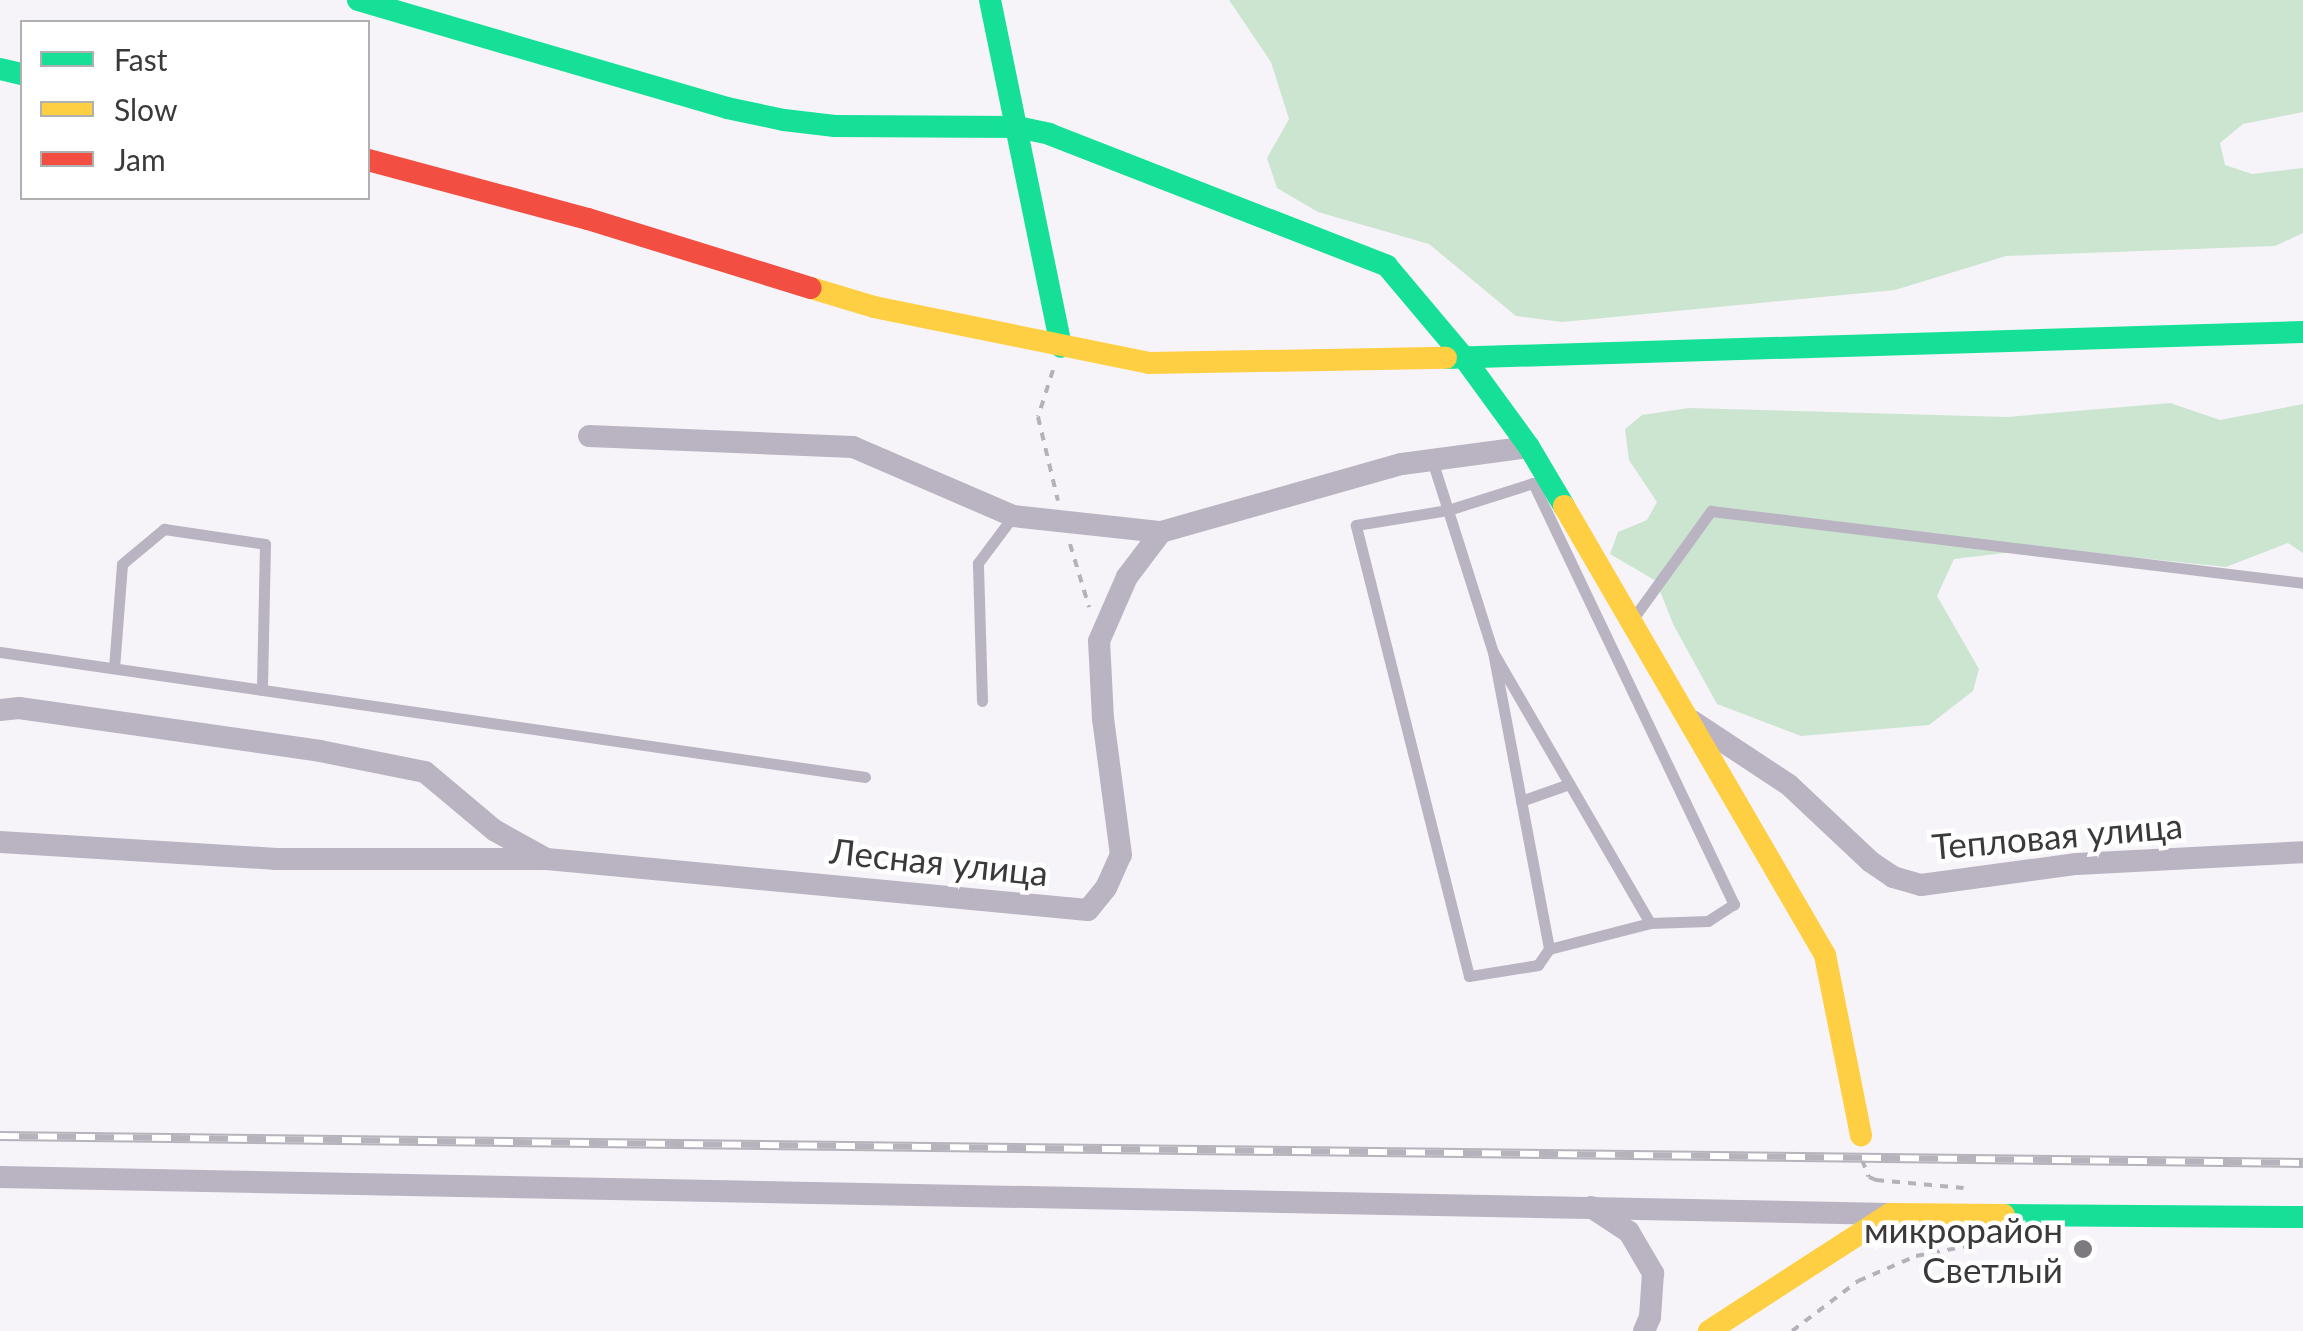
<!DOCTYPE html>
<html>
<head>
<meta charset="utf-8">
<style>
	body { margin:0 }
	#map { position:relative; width:2303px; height:1331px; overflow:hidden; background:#f6f4f8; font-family:Lato,sans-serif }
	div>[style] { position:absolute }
	.green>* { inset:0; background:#cbe5d0 }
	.path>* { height:4px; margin-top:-2px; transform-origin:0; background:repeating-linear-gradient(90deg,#b5b0ba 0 8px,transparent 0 16px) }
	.lane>* { height:11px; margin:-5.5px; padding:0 5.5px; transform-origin:5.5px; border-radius:5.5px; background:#bab3c2 }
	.street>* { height:22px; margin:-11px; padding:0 11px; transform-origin:11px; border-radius:11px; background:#bab3c2 }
	.fast>* { height:22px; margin:-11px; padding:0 11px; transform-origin:11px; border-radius:11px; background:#16e098 }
	.slow>* { height:22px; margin:-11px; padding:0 11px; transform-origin:11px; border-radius:11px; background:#ffcf43 }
	.jam>* { height:22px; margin:-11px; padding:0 11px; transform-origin:11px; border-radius:11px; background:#f24e42 }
	.rail>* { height:10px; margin-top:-5px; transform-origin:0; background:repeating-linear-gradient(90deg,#fff 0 19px,#b6b3bc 0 38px); box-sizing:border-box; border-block:2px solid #b6b3bc }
	.dots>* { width:28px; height:28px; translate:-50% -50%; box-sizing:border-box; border:5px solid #fff; border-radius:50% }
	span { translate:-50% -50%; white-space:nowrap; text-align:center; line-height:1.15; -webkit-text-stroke:9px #fff; paint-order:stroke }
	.street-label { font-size:35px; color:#3b393c }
	.poi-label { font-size:35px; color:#3b393c }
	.right { translate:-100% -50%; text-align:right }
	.legend { position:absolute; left:20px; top:20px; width:350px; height:180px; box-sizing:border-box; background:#fff; border:2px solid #b1b0b1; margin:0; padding:12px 18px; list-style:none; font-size:30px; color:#3b393c }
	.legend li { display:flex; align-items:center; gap:20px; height:50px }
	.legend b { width:50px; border:2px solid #b1b0b1 }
</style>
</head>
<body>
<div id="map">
	<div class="green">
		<div style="clip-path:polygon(1229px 0,2303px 0,2303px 112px,2243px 124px,2220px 143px,2225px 165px,2252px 174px,2303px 168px,2303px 233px,2275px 246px,2006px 256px,1895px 290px,1562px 322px,1516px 316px,1429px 244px,1318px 212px,1277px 188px,1267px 158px,1289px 119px,1271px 62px)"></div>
		<div style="clip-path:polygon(2170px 403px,2220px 420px,2303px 404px,2303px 553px,2288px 543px,2226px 567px,2046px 548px,1954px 559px,1937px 596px,1979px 669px,1973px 691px,1929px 725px,1801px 736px,1717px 704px,1673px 624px,1656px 581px,1610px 554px,1618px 532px,1647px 520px,1657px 502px,1629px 460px,1625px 429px,1642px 415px,1689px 408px,2007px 417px)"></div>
	</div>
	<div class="path">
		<div style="left:1053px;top:370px;width:49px;rotate:107.7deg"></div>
		<div style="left:1038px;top:417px;width:86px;rotate:76.6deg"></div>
		<div style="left:1070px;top:544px;width:66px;rotate:73.2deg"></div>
		<div style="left:1862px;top:1160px;width:18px;rotate:68deg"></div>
		<div style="left:1869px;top:1177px;width:8px;rotate:23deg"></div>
		<div style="left:1876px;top:1180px;width:88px;rotate:5.2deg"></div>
		<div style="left:1792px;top:1331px;width:83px;rotate:-37.1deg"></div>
		<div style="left:1858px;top:1281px;width:63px;rotate:-23.3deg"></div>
		<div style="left:1916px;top:1256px;width:78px;rotate:-11deg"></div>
	</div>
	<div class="lane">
		<div style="left:1432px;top:460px;width:201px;rotate:72.4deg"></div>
		<div style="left:1493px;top:652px;width:302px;rotate:79.3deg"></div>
		<div style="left:1549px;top:949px;width:104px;rotate:-14.4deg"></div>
		<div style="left:1650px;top:923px;width:313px;rotate:-120.1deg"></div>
		<div style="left:1632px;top:620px;width:135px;rotate:-54.1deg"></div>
		<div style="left:1711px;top:511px;width:596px;rotate:6.93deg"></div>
		<div style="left:0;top:652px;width:874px;rotate:8.22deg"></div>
		<div style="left:114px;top:668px;width:104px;rotate:-85.6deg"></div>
		<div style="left:122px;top:564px;width:55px;rotate:-39.8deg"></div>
		<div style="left:164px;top:529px;width:102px;rotate:8.4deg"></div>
		<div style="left:265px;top:544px;width:146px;rotate:91.2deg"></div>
		<div style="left:982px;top:701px;width:138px;rotate:-91.7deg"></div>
		<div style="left:978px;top:563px;width:59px;rotate:-53.3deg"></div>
		<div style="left:1521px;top:801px;width:51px;rotate:-19.5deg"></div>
		<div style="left:1549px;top:949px;width:19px;rotate:125deg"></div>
		<div style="left:1538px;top:965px;width:70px;rotate:170.9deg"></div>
		<div style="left:1469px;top:976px;width:465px;rotate:-104.1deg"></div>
		<div style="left:1356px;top:525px;width:93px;rotate:-9.3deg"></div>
		<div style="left:1448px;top:510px;width:89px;rotate:-17.6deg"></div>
		<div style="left:1533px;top:483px;width:467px;rotate:64.5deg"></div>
		<div style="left:1734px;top:904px;width:31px;rotate:147deg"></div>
		<div style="left:1708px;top:921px;width:58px;rotate:178deg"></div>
	</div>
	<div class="street">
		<div style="left:589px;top:436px;width:264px;rotate:2.4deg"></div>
		<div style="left:853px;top:447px;width:174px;rotate:23.3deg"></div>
		<div style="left:1013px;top:516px;width:149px;rotate:6.2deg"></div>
		<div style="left:0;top:710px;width:19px;rotate:-6deg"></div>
		<div style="left:19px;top:708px;width:304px;rotate:8.1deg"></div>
		<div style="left:320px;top:751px;width:107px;rotate:11.3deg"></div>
		<div style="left:425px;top:772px;width:90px;rotate:40deg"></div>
		<div style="left:494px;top:830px;width:56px;rotate:28.9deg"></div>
		<div style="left:1692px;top:721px;width:116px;rotate:33.4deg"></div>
		<div style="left:1789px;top:785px;width:112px;rotate:43.2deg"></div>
		<div style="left:1871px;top:862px;width:27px;rotate:34deg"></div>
		<div style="left:1893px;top:877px;width:29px;rotate:16deg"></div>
		<div style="left:1921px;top:885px;width:157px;rotate:-7.7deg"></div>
		<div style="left:2077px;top:864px;width:226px;rotate:-3deg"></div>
		<div style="left:0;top:842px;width:277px;rotate:3.5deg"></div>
		<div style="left:276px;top:859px;width:271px"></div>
		<div style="left:547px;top:859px;width:543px;rotate:5.39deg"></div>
		<div style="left:1088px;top:910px;width:28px;rotate:-51deg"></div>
		<div style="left:1106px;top:888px;width:36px;rotate:-66deg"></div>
		<div style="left:1121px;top:855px;width:137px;rotate:-97.5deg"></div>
		<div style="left:1103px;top:719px;width:78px;rotate:-92.9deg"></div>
		<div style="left:1099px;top:641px;width:70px;rotate:-66.4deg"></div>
		<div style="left:1127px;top:577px;width:56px;rotate:-52.9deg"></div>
		<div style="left:1161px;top:532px;width:250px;rotate:-15.8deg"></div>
		<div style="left:1402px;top:464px;width:128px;rotate:-7.6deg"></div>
		<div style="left:0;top:1177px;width:1890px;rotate:1.12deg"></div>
		<div style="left:1591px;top:1207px;width:45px;rotate:33.3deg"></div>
		<div style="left:1629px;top:1232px;width:48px;rotate:59.7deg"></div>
		<div style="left:1653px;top:1273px;width:44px;rotate:93.9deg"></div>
		<div style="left:1650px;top:1317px;width:15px;rotate:113deg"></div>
	</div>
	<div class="fast">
		<div style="left:358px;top:0;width:384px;rotate:16.3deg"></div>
		<div style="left:727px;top:108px;width:58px;rotate:11.9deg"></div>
		<div style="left:784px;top:120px;width:51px;rotate:6.7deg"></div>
		<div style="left:835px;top:126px;width:182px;rotate:0.3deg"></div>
		<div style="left:1017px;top:127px;width:33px;rotate:12deg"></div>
		<div style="left:1049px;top:134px;width:363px;rotate:21.3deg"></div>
		<div style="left:1387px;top:266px;width:116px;rotate:49.9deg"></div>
		<div style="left:1462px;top:355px;width:114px;rotate:53.9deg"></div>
		<div style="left:1529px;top:447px;width:69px;rotate:59.3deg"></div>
		<div style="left:990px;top:0;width:354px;rotate:78.4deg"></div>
		<div style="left:0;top:69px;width:23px;rotate:13deg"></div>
		<div style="left:1446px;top:358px;width:857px;rotate:-1.74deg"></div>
		<div style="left:2004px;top:1215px;width:299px;rotate:0.4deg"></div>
	</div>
	<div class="slow">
		<div style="left:811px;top:288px;width:66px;rotate:16.8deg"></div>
		<div style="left:874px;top:307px;width:281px;rotate:11.5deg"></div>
		<div style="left:1149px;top:363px;width:297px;rotate:-1deg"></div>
		<div style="left:1564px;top:506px;width:519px;rotate:59.83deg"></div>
		<div style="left:1825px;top:955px;width:184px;rotate:78.7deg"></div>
		<div style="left:1709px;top:1331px;width:216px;rotate:-32.9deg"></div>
		<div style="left:1890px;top:1214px;width:114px;rotate:0.5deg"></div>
	</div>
	<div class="jam">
		<div style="left:368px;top:160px;width:228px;rotate:15deg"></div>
		<div style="left:588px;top:219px;width:233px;rotate:17.2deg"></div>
	</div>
	<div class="rail">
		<div style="left:0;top:1136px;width:2303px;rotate:0.67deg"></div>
	</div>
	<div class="dots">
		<div style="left:2083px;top:1249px;background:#7c7a7e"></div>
	</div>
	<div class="street-label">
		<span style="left:2057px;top:835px;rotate:-5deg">Тепловая улица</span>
		<span style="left:939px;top:861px;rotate:6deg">Лесная улица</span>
	</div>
	<div class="poi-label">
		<span class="right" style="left:2063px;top:1249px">микрорайон<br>Светлый</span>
	</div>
	<ul class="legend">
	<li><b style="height:12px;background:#16e098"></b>Fast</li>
	<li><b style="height:12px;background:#ffcf43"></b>Slow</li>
	<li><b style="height:12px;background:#f24e42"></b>Jam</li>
	</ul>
</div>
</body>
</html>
